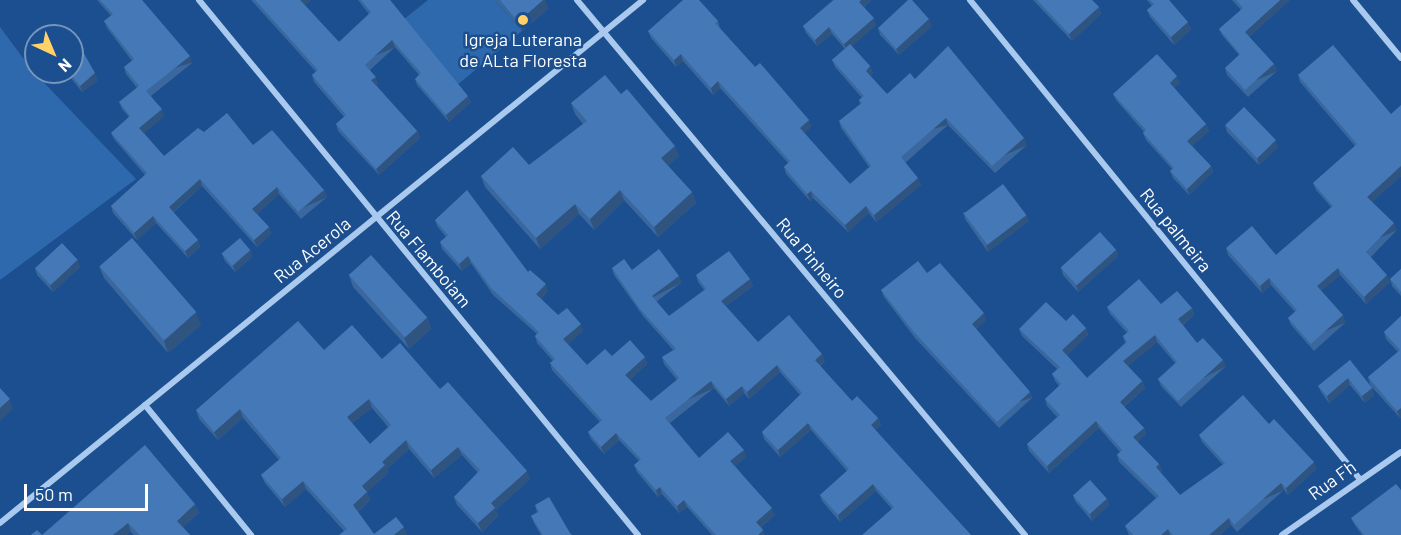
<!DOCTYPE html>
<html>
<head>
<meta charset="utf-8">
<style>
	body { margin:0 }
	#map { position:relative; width:1401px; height:535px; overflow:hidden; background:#1b4f8f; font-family:Barlow,sans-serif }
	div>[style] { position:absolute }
	.green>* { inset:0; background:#2e69ad }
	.minor>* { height:6px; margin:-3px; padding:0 3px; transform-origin:3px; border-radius:3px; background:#a9c9ee }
	.wall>* { inset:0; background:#3a679d }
	.shaded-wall>* { inset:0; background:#305480; transform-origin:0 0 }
	.building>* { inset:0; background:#4478b7; transform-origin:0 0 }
	.dots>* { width:16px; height:16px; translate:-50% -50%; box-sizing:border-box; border:3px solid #1b4f8f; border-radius:50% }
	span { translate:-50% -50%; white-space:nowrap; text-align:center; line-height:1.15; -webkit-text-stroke:5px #1b4f8f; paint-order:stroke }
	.poi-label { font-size:18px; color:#fff }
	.street-label { font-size:18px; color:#fff }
	.north { position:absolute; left:24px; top:24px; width:60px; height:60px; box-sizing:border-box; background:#1b4f8f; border:2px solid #7695bc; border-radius:50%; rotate:136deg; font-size:16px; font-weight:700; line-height:24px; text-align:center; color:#fff }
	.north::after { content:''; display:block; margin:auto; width:21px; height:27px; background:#ffd166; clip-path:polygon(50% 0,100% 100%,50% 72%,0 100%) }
	.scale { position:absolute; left:24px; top:484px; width:124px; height:27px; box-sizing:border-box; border:3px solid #fff; border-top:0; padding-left:8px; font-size:18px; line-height:21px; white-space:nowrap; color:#fff; -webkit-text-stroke:4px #1b4f8f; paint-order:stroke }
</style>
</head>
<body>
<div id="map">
	<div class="green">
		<div style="clip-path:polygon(428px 0,495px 0,522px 31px,456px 86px,403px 20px)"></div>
		<div style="clip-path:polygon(0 27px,32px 70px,136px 179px,0 280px)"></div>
	</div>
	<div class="minor">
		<div style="left:199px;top:0;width:692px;rotate:50.63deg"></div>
		<div style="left:577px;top:0;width:698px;rotate:50.06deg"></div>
		<div style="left:970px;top:0;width:616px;rotate:50.86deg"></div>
		<div style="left:1353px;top:0;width:75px;rotate:50.4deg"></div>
		<div style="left:145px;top:405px;width:168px;rotate:50.8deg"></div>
		<div style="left:0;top:523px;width:829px;rotate:-39.12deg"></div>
		<div style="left:1282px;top:535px;width:145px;rotate:-34.9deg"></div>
	</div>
	<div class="wall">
		<div style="clip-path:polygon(97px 0,142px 0,192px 63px,151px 96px,164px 116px,144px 133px,164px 156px,204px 132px,253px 145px,324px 190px,327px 197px,301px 219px,279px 194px,257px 214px,269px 227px,271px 234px,257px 247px,202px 186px,173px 213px,198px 240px,200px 247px,188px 258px,156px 223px,137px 240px,113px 213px,111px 206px,145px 175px,114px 139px,111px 133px,129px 117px,122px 109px,119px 102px,137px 88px,126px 74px,124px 67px,132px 61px,107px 28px,104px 21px,111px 16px)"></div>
		<div style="clip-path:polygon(251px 0,311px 0,305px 5px,339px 42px,369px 14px,358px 0,390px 0,471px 102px,449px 122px,417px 85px,415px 79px,419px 75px,395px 47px,370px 70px,378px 83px,376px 85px,417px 131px,420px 138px,379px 175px,338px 131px,336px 124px,344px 117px,314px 82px,312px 75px,316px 72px)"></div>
		<div style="clip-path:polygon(495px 0,545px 0,548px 9px,522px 31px)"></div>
		<div style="clip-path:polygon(833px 0,871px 0,864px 7px,876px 25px,852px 46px,870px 66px,873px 73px,870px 76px,887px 94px,915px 79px,1027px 145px,995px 173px,948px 125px,905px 163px,921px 185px,876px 222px,869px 213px,848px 232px,813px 198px,810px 201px,786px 174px,784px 167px,788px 163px,720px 88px,713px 95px,683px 61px,676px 67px,651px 38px,648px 31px,718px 21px,720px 28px,755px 67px,809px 120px,811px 127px,804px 133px,850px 184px,869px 167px,841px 128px,839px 121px,860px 104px,859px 100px,862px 98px,835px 67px,832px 60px,845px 49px,832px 34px,817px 46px,806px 33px,803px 26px)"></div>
		<div style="clip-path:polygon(1033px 0,1092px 0,1099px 7px,1101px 14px,1072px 41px)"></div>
		<div style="clip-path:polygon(1147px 0,1169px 0,1191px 29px,1174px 45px,1150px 17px,1147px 10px,1152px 6px)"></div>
		<div style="clip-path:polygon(1232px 0,1290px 0,1249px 37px,1274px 64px,1277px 71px,1248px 97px,1227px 75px,1225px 68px,1239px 55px,1222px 35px,1219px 29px,1241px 10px)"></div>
		<div style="clip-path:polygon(932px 26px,899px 55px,880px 35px,878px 28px)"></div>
		<div style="clip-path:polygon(66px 72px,72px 72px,98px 80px,82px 92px)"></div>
		<div style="clip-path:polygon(1298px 75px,1401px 176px,1372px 202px,1397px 230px,1371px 257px,1390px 282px,1366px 304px,1340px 275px,1321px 291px,1346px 322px,1314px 351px,1291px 325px,1288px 318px,1295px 312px,1271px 285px,1262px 293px,1228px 255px,1226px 248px,1276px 255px,1331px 207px,1316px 190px,1313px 183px,1355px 146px,1300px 82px)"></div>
		<div style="clip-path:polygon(1180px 83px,1174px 88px,1206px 124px,1209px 131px,1192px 146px,1211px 166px,1213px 172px,1189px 195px,1173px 178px,1170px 171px,1172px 169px,1146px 140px,1143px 133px,1144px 132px,1116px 100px,1113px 94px)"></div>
		<div style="clip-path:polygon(621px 94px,679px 156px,668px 166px,692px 192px,696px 203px,658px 237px,624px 200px,594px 230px,579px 214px,540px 249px,485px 187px,481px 176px,529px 165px,583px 124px,575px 114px,571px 103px)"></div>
		<div style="clip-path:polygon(1225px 125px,1278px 147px,1259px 165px,1227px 132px)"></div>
		<div style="clip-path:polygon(963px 212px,1026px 215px,1029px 221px,988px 252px,965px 219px)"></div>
		<div style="clip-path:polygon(435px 220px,528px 272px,548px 291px,541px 299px,558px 315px,583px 331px,568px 344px,587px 365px,612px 356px,645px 357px,647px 364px,630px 380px,651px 401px,677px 380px,664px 364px,662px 357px,673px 350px,643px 316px,614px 275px,612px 268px,632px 270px,682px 282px,656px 302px,669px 316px,704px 290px,698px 282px,696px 275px,750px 279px,753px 286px,726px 306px,758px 342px,825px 361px,820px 366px,852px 401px,878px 418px,881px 425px,875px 430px,971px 535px,892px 509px,876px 491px,840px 522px,822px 501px,820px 495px,847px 471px,811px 430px,780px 457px,764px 439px,762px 432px,800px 395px,780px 372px,749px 399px,744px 393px,729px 406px,714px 388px,670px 423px,699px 458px,746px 457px,735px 466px,775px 515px,761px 527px,763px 530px,765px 535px,712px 535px,687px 507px,679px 513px,662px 494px,658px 497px,637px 472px,634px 465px,639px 461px,619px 440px,604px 454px,591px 439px,588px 432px,600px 422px,552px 370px,550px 363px,553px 361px,537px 343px,535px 336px,537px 334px,493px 295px,471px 263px,462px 271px,442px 249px,440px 242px,446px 237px,437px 226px)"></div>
		<div style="clip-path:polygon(250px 250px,252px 257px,235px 272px,225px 261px,222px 254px)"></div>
		<div style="clip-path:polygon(1116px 250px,1118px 256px,1078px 292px,1063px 275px,1061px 268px)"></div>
		<div style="clip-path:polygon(99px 266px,201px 325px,168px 353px,104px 278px)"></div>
		<div style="clip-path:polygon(80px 267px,53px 292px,37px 275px,35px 268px)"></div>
		<div style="clip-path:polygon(1401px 269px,1401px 296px,1392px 286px,1390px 279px)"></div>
		<div style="clip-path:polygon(927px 273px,986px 320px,976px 329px,1030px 392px,1032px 398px,999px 428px,915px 338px,884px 297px,881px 290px)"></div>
		<div style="clip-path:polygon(349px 275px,427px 317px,431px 329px,409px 349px,353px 287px)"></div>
		<div style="clip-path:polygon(1161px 304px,1192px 308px,1194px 315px,1183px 325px,1197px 343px,1226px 366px,1181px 407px,1161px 386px,1158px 379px,1175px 363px,1157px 342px,1128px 366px,1142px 381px,1145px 388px,1124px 407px,1144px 428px,1146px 434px,1137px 442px,1159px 464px,1162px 471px,1160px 472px,1180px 495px,1223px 465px,1202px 442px,1199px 435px,1269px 424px,1314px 462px,1316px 469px,1288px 495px,1284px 490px,1237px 532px,1231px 525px,1220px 535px,1129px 535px,1125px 526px,1156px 498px,1119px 462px,1117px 455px,1120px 452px,1099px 428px,1049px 473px,1029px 451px,1027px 444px,1057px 417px,1047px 406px,1045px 399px,1059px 386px,1055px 381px,1052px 374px,1057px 369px,1022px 336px,1019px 329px,1066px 321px,1086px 328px,1088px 335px,1067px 355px,1087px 378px,1125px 343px,1123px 336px,1127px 333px,1110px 314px,1107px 307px)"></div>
		<div style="clip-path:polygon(1401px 316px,1401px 417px,1400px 418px,1370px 385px,1368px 377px,1398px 352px,1386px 339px,1384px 332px)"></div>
		<div style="clip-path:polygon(evenodd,324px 350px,382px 359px,440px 389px,530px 479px,496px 510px,498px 516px,482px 532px,457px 505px,454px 497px,478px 473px,462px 455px,434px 478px,409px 449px,387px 469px,388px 473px,367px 492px,370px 500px,358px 512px,374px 534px,407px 535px,339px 535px,344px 531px,306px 489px,285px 507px,265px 483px,261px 475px,279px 460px,243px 418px,218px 440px,199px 419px,196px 410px,324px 350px,372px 408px,388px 427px,370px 444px,352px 423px,372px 408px)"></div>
		<div style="clip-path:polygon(1350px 360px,1372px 388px,1374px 395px,1365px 403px,1350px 385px,1329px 403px,1321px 392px,1318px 386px)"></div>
		<div style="clip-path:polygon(1073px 495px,1107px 499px,1109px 505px,1092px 521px,1075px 501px)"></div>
		<div style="clip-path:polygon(195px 504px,199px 513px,183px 527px,190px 535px,134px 535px,131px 532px,42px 535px)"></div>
		<div style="clip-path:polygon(535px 505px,570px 533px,572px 535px,541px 535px,534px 523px,531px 516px,537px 512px)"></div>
		<div style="clip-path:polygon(1351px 518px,1401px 535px,1362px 535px,1354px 524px)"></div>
	</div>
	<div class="shaded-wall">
		<div style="clip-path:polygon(300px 0,311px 0,303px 7px)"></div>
		<div style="clip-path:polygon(543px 0,545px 0,548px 9px,522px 31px,518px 22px)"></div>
		<div style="clip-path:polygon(861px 0,871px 0,862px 8px,859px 2px)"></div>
		<div style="clip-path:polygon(1280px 0,1290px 0,1247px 39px,1245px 32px)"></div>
		<div style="clip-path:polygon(1099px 7px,1101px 14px,1072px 41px,1069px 34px)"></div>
		<div style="clip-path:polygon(874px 18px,876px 25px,847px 51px,844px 44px)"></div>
		<div style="clip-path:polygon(929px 19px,932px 26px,899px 55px,896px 49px)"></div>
		<div style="clip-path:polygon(1188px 22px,1191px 29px,1174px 45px,1171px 37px)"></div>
		<div style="clip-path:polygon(829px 27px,832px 34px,817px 46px,815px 40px)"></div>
		<div style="left:392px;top:40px;width:8px;height:37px;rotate:67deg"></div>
		<div style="clip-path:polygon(681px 54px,683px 61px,676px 67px,674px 60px)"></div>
		<div style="left:190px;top:56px;width:7px;height:56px;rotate:74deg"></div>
		<div style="left:1274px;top:64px;width:8px;height:39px;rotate:67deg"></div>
		<div style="clip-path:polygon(870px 66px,873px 73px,868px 78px,866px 71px)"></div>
		<div style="clip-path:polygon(95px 73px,98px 80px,82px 92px,80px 86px)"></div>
		<div style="clip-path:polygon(1177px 76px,1180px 83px,1172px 90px,1170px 83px)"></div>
		<div style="clip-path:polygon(376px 77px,378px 83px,374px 87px,371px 80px)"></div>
		<div style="clip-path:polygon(718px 81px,720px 88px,713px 95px,711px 88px)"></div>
		<div style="clip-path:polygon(468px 96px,471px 102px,449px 122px,446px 115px)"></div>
		<div style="clip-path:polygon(162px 109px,164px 116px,142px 135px,139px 128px)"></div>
		<div style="left:946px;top:118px;width:7px;height:60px;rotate:74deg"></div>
		<div style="clip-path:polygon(809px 120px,811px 127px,802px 135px,800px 128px)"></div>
		<div style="clip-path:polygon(1206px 124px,1209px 131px,1190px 148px,1187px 141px)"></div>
		<div style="clip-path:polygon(417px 131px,420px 138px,379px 175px,376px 169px)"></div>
		<div style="left:1024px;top:138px;width:8px;height:43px;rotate:67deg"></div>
		<div style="clip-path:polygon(1276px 140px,1278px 147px,1259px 165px,1257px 158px)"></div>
		<div style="clip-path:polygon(675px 146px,679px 156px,665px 169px,661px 158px)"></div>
		<div style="clip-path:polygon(1211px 166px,1213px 172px,1189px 195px,1187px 189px)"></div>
		<div style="clip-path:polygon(1401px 166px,1401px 176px,1370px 204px,1367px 197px)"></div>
		<div style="clip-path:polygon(918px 178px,921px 185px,876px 222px,874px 215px)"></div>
		<div style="clip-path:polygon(200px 179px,202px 186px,171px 214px,169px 207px)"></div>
		<div style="clip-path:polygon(277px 187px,279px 194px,255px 216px,252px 209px)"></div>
		<div style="left:324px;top:190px;width:8px;height:34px;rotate:67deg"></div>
		<div style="clip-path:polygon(620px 190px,624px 200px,594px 230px,590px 219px)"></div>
		<div style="clip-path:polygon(811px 191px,813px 198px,810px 201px,807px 194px)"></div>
		<div style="clip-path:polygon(692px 192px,696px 203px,658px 237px,654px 227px)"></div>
		<div style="clip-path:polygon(575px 204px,579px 214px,540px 249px,536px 238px)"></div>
		<div style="clip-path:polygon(866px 206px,869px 213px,848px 232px,845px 225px)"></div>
		<div style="clip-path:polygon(1026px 215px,1029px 221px,988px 252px,986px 246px)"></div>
		<div style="clip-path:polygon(153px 216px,156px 223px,137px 240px,134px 233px)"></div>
		<div style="left:1394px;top:223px;width:8px;height:40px;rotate:67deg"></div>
		<div style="clip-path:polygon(269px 227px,271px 234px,257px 247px,254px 240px)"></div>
		<div style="clip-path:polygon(198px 240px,200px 247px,188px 258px,185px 251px)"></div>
		<div style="clip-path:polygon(250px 250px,252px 257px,235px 272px,233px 266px)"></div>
		<div style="clip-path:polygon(1116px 250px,1118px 256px,1078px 292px,1076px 285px)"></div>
		<div style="clip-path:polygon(468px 256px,471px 263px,462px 271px,459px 264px)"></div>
		<div style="clip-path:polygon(78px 260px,80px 267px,53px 292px,50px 285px)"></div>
		<div style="clip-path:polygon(1338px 268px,1340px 275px,1319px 293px,1317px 286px)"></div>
		<div style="clip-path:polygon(1387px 275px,1390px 282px,1366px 304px,1364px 297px)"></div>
		<div style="left:679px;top:276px;width:7px;height:34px;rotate:63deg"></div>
		<div style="clip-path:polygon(1269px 278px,1271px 285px,1262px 293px,1260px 286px)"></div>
		<div style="clip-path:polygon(750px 279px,753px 286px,723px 308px,721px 301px)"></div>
		<div style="clip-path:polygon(546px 284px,548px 291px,539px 301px,536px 294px)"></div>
		<div style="clip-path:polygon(1192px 308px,1194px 315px,1181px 326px,1178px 319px)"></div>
		<div style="clip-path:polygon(196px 312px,201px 325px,168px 353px,164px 341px)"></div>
		<div style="clip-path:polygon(984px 313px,986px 320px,974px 331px,972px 324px)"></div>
		<div style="left:1343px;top:315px;width:8px;height:43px;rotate:67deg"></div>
		<div style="clip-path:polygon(427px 317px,431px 329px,409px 349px,404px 337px)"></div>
		<div style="clip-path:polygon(581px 324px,583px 331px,566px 346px,563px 339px)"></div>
		<div style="clip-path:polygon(1086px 328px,1088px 335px,1065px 357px,1062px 350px)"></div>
		<div style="clip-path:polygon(1155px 335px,1157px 342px,1126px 368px,1123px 361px)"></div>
		<div style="clip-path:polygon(822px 354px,825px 361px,817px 367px,815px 360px)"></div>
		<div style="clip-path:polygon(645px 357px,647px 364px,628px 382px,625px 375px)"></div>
		<div style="left:1223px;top:360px;width:7px;height:61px;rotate:63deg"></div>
		<div style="clip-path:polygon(777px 365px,780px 372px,749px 399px,747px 392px)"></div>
		<div style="clip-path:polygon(1348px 378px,1350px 385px,1329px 403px,1327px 396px)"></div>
		<div style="left:711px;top:381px;width:8px;height:59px;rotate:67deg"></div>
		<div style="clip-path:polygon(1142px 381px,1145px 388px,1122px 408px,1120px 402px)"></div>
		<div style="clip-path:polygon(742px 386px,744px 393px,729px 406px,726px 399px)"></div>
		<div style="clip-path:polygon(1372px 388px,1374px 395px,1365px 403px,1362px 396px)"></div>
		<div style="left:1030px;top:392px;width:6px;height:45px;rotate:72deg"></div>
		<div style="clip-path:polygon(10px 399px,13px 409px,0 421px,0 408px)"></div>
		<div style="clip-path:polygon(369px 399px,372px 408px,350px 425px,347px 417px)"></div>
		<div style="clip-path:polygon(1401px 408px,1401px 417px,1400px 418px,1397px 411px)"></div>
		<div style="clip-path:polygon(240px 409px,243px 418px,218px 440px,214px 432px)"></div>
		<div style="clip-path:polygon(878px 418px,881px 425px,873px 432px,871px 425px)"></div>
		<div style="clip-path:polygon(1096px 421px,1099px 428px,1049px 473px,1047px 466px)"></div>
		<div style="clip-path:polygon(808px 423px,811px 430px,780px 457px,778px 450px)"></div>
		<div style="clip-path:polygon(1144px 428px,1146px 434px,1135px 444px,1133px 437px)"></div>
		<div style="clip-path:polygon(616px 433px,619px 440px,604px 454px,601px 447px)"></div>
		<div style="clip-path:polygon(406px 440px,409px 449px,387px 469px,388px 473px,367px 492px,370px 500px,356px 513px,353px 505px,362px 486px,382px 462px)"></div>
		<div style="clip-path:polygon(458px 447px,462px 455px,434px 478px,431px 470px)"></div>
		<div style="clip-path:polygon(744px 450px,746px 457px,733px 468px,730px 461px)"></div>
		<div style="clip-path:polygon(1314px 462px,1316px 469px,1288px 495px,1286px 488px)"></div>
		<div style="clip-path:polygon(1159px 464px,1162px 471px,1158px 474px,1156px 467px)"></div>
		<div style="clip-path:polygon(527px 471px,530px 479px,496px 510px,498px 516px,482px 532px,478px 523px,491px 503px)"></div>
		<div style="clip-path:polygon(303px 481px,306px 489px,285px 507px,282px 499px)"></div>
		<div style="left:1281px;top:483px;width:8px;height:63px;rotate:67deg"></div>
		<div style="clip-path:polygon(873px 484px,876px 491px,840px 522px,838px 515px)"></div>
		<div style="clip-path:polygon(660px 487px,662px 494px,658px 497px,656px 490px)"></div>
		<div style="clip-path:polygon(1107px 499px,1109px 505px,1092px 521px,1090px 514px)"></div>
		<div style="clip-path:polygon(684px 500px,687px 507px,679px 513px,677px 506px)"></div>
		<div style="clip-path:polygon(195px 504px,199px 513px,180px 530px,177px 521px)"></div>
		<div style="clip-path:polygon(772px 508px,775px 515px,758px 529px,756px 522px)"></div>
		<div style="clip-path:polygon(1229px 518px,1231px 525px,1220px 535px,1209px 535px)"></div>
		<div style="clip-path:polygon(128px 523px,131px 532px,127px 535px,113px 535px)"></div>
		<div style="clip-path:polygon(404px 527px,407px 535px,394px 535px)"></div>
		<div style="clip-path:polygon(1168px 529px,1170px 535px,1161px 535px)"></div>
		<div style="clip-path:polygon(763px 530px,765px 535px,758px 535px)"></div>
	</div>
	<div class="building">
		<div style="clip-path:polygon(100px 0,142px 0,190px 56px,146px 91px,162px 109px,139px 128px,164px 156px,198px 128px,204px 132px,227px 113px,253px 145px,272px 130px,324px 190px,298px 212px,277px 187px,252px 209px,269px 227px,254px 240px,200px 179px,169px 207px,198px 240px,185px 251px,153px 216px,134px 233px,111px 206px,147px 173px,111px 133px,130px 116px,119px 102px,139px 86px,124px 67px,134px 59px,104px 21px,113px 14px)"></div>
		<div style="clip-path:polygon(255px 0,300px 0,339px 42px,371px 12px,361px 0,390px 0,468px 96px,446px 115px,415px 79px,421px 73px,392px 40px,365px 65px,376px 77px,371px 80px,417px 131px,376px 169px,336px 124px,346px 115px,312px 75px,318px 70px)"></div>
		<div style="clip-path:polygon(500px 0,543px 0,518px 22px)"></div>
		<div style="clip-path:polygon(683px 0,699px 0,718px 21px,715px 23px,755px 67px,760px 63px,809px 120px,800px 128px,850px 184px,871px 166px,839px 121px,862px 103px,859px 100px,864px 96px,832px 60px,850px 44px,870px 66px,866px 71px,887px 94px,910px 73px,915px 79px,948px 46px,1024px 138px,992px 166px,946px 118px,901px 157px,918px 178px,874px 215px,866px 206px,845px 225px,811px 191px,807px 194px,784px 167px,790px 161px,718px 81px,711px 88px,681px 54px,674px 60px,648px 31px)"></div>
		<div style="clip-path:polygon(834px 0,861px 0,859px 2px,874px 18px,844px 44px,829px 27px,815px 40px,803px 26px)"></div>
		<div style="clip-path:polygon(908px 0,912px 0,929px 19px,896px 49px,878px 28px)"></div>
		<div style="clip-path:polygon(1037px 0,1092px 0,1099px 7px,1069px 34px)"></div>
		<div style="clip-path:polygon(1150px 0,1169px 0,1188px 22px,1171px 37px,1147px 10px,1154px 4px)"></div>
		<div style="clip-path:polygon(1236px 0,1280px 0,1245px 32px,1274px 64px,1245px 90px,1225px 68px,1240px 54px,1219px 29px,1243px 8px)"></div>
		<div style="clip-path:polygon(73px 34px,95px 73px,80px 86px,69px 72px,72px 72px,72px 36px,71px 36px)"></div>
		<div style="clip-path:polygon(1333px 45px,1391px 114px,1401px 105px,1401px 166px,1367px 197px,1394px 223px,1366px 252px,1387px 275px,1364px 297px,1338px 268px,1317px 286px,1343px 315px,1311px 344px,1288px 318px,1297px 310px,1269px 278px,1260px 286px,1226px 248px,1252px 226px,1276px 255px,1333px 206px,1313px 183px,1357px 144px,1298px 75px)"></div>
		<div style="clip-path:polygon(1157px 54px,1177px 76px,1170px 83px,1206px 124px,1187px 141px,1211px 166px,1187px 189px,1170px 171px,1174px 168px,1143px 133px,1146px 130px,1113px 94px)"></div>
		<div style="clip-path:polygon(605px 75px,621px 94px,627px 89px,675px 146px,661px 158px,692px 192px,654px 227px,620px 190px,590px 219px,575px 204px,536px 238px,481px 176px,513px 147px,529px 165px,587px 121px,571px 103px)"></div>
		<div style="left:1244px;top:107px;width:46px;height:26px;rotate:46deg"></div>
		<div style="left:1003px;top:184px;width:39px;height:49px;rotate:53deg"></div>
		<div style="clip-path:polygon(467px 190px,528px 272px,530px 270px,546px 284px,536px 294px,558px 315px,567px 308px,581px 324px,563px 339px,587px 365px,605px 349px,612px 356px,630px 340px,645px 357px,625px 375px,651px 401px,679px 378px,662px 357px,676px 349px,640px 309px,612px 268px,624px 259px,632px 270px,659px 249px,679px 276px,652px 296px,669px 316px,706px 289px,696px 275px,729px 251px,750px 279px,721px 301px,758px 342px,789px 315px,822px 354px,815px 360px,852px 401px,857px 396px,878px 418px,871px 425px,971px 535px,862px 535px,894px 507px,873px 484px,838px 515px,820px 495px,849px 469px,808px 423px,778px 450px,762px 432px,802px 393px,777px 365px,747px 392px,742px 386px,726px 399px,711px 381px,665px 418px,699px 458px,728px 432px,744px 450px,730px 461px,772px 508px,756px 522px,763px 530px,758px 535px,716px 535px,684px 500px,677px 506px,660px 487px,656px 490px,634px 465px,641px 459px,616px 433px,601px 447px,588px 432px,602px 420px,550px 363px,555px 359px,535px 336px,539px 332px,491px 288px,468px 256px,459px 264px,440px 242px,448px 235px,435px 220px)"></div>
		<div style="left:1100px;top:232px;width:24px;height:53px;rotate:48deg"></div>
		<div style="left:132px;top:238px;width:98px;height:43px;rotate:49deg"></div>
		<div style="left:240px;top:238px;width:16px;height:24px;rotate:50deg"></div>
		<div style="left:62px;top:243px;width:23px;height:37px;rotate:47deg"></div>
		<div style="left:371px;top:255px;width:84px;height:30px;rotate:48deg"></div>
		<div style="clip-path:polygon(918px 261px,927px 273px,940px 263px,984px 313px,972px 324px,1030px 392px,997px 422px,913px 331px,881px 290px)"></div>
		<div style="clip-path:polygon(1401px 269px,1401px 292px,1390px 279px)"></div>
		<div style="clip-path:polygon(1139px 279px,1161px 304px,1177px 291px,1192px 308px,1178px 319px,1197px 343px,1203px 338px,1223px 360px,1178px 401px,1158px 379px,1177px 362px,1155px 335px,1123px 361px,1142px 381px,1120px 402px,1144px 428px,1133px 437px,1159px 464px,1156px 467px,1180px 495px,1225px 463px,1199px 435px,1243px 395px,1269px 424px,1274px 419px,1314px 462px,1286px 488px,1281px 483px,1234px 525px,1229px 518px,1209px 535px,1173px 535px,1168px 529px,1161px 535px,1132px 535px,1133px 534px,1125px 526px,1159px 496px,1117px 455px,1122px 450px,1096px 421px,1047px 466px,1027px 444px,1060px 415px,1045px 399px,1061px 384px,1052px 374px,1060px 367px,1019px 329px,1046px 302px,1066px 321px,1073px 314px,1086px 328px,1062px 350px,1087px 378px,1127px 342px,1123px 336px,1129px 331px,1107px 307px)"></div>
		<div style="clip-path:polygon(1401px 316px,1401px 408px,1397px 411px,1368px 377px,1400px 350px,1384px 332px)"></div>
		<div style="clip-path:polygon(evenodd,298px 321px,324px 350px,352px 325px,382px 359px,400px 343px,440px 389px,448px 382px,527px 471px,491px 503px,495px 508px,478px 523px,454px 497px,480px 470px,458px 447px,431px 470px,406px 440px,382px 462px,385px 465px,362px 486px,367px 492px,353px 505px,374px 534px,396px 517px,404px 527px,394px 535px,339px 535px,347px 529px,303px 481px,282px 499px,261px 475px,281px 458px,240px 409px,214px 432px,196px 410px,298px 321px,369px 399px,391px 425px,370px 444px,347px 417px,369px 399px)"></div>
		<div style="clip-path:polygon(1350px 360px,1372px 388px,1362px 396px,1348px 378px,1327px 396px,1318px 386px)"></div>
		<div style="clip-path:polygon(0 388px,10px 399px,0 408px)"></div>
		<div style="clip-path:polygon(145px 445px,195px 504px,177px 521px,190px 535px,140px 535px,128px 523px,113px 535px,42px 535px)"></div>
		<div style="left:1090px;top:480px;width:25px;height:23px;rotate:48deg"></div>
		<div style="clip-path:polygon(1396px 484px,1401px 490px,1401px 535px,1364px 535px,1351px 518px)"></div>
		<div style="clip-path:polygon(549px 497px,570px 533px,572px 535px,543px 535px,531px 516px,539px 512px,535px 505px)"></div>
		<div style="clip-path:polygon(37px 530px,42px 535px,31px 535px)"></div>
	</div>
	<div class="dots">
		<div style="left:523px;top:20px;background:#ffd166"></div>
	</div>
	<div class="poi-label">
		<span style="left:523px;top:50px">Igreja Luterana<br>de ALta Floresta</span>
	</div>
	<div class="street-label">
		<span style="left:1176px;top:230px;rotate:51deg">Rua palmeira</span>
		<span style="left:312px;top:250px;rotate:-39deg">Rua Acerola</span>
		<span style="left:812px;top:258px;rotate:50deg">Rua Pinheiro</span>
		<span style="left:429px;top:259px;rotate:50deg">Rua Flamboiam</span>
		<span style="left:1332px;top:480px;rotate:-36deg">Rua Fh</span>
	</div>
	<div class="north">N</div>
	<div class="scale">50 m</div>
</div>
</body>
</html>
